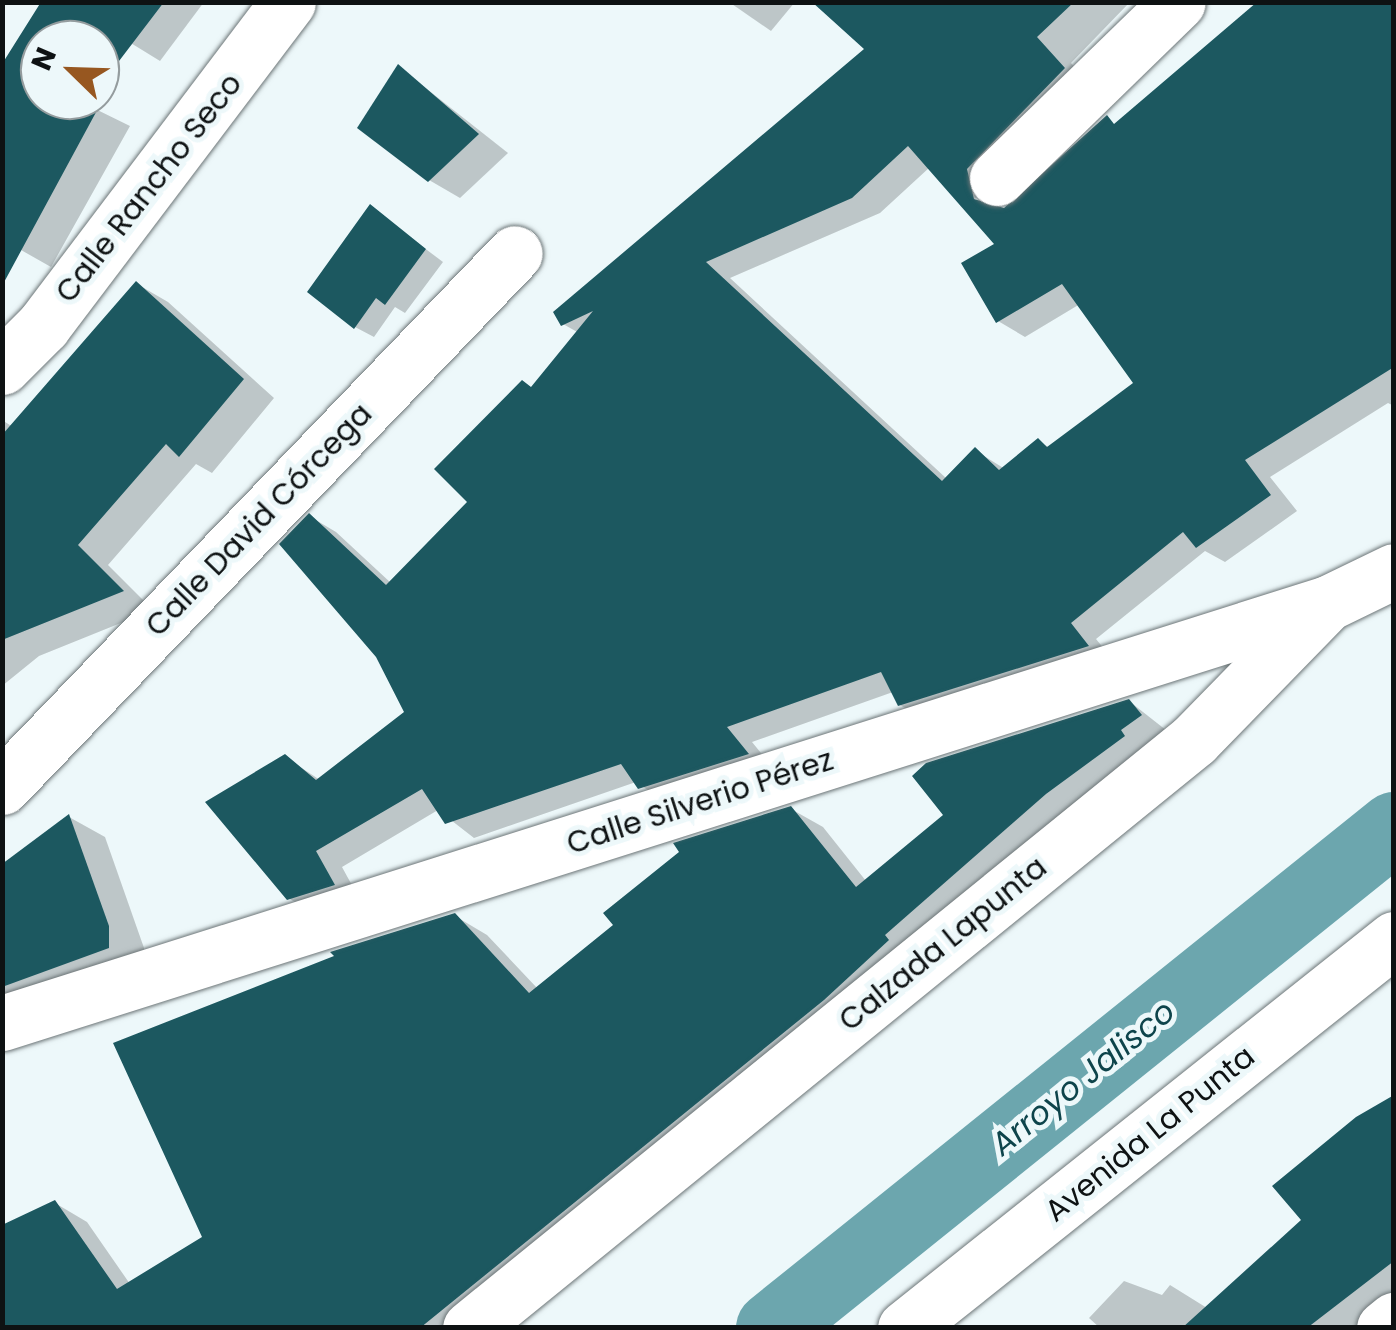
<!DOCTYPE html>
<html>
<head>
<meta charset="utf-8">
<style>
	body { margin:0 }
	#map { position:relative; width:1396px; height:1330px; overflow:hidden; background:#edf8fa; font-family:Poppins,sans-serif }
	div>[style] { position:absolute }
	.shadow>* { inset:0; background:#0003 }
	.canal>* { height:72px; margin:-36px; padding:0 36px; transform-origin:36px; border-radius:36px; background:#6ca6ae }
	.building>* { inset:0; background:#1c5860 }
	.roads { filter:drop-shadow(0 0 2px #6c7577) drop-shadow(0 0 2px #6c7577) }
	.street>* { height:55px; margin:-27.5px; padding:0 27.5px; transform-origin:27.5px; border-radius:27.5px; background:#fff }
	span { translate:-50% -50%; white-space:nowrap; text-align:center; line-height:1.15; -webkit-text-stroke:10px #edf8fa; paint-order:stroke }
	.street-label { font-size:30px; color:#0e1213 }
	.water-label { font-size:32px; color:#0e444b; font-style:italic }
	.frame { position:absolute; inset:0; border:5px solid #0e1213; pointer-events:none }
	.north { position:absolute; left:20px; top:20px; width:100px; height:100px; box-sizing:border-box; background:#edf8fa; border:2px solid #949c9e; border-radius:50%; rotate:293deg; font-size:28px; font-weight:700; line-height:40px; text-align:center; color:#0e1213 }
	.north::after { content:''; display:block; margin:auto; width:35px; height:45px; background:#975720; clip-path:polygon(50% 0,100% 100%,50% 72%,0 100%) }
</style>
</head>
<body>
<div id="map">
	<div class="shadow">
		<div style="clip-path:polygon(64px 2px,204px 2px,160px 61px)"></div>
		<div style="clip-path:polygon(729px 2px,795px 2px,771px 31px)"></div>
		<div style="clip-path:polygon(816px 2px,1130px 2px,1071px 63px,1087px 81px,973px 201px,930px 167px,880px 213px,730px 278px,947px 479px,976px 451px,1005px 469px,1038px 441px,1050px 448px,1137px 384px,1080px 304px,1025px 337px,998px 321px,1394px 2px,1394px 406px,1388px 403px,1270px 477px,1297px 511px,1225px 562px,1205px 551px,1096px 639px,1114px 661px,927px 721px,900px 705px,893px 692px,752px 742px,774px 769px,667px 803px,636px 782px,474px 838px,438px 810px,342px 867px,360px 900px,316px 914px,288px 898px,285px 757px,320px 780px,407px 712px,309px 516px,336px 532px,391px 583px,470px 502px,533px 389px,579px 333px,563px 324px,868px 49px)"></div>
		<div style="clip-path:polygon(399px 67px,508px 153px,460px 198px,429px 180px)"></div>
		<div style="clip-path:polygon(40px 86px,40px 100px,77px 100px,130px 126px,51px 267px,21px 250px)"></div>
		<div style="clip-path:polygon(371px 208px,443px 262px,405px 313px,395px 307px,374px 337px,355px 327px)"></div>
		<div style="clip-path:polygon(137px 284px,168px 302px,274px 398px,212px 473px,196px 464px,108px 565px,153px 610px,39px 656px,2px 686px,2px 420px,13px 427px)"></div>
		<div style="clip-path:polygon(1129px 701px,1171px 734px,477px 1328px,2px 1328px,55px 1203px,87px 1222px,130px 1284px,205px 1238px,455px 916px,487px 935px,538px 989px,791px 809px,823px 827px,866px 881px)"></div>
		<div style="clip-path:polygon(69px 817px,105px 837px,144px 948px,144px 968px,2px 1020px,2px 868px)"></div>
		<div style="clip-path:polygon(1394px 1105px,1394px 1303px,1361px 1328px,1100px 1328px,1089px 1318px,1124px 1281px,1162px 1295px,1170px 1285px,1207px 1308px,1304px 1221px)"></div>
	</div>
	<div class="canal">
		<div style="left:772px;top:1328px;width:798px;rotate:-38.79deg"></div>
	</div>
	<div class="building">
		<div style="clip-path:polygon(41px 2px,164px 2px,100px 86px,100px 40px,40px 40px,40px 100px,101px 103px,2px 286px,2px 64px)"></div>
		<div style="clip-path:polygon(evenodd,812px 2px,1074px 2px,1037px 37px,1065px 68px,967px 169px,974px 199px,1004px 208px,1107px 115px,1114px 124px,1257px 2px,1394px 2px,1394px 367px,1245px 460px,1271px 495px,1196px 548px,1183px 532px,1071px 623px,1089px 646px,898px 706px,881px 672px,727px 727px,749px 754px,638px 789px,621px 764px,445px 824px,422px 789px,316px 851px,335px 885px,287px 900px,205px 802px,285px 754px,316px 780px,404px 712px,376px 657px,279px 544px,309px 513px,386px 585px,467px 502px,434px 469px,522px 380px,531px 387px,593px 311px,561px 326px,553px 312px,864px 49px,812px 2px,908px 146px,994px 244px,961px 263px,996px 323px,1062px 284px,1133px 383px,1047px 447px,1038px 438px,999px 470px,975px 447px,942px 481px,706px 262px,852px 198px,908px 146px)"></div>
		<div style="clip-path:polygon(398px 64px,479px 134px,428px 182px,357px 128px)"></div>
		<div style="clip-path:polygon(370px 204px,426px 249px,385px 305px,376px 298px,354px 329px,307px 292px)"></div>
		<div style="clip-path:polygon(136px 281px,244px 379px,179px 457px,166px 444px,78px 545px,124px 591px,2px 640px,2px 435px)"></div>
		<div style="clip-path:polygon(1129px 699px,1142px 715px,1121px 730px,1125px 736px,1046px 794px,885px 935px,889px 940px,824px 1000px,420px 1328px,2px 1328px,2px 1225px,55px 1200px,117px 1289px,202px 1237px,113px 1043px,334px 956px,330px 952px,455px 913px,529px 993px,613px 925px,603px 913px,679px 852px,673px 843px,791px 806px,856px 887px,943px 815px,912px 776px,926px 763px)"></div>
		<div style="clip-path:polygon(69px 814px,109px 926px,109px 948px,2px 987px,2px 864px)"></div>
		<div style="clip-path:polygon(1394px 1095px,1394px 1261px,1307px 1328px,1182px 1328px,1301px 1220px,1272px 1186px,1356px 1117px)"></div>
	</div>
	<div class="roads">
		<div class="street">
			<div style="left:997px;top:178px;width:252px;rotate:-44.2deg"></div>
			<div style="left:2px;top:367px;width:58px;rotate:-45deg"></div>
			<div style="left:43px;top:326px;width:406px;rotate:-52.9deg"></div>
			<div style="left:2px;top:787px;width:740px;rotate:-46.15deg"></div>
			<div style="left:2px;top:1023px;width:1391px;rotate:-17.58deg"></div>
			<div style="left:1328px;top:603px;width:73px;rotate:-25.9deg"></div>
			<div style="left:470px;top:1328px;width:933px;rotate:-39.08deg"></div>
			<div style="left:1194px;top:740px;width:185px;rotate:-45.7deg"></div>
			<div style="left:905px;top:1328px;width:625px;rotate:-38.5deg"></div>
			<div style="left:1384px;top:1328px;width:13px;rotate:-39deg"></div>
		</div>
	</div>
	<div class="street-label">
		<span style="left:149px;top:188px;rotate:-52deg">Calle Rancho Seco</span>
		<span style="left:259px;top:520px;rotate:-46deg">Calle David Córcega</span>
		<span style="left:700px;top:802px;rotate:-18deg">Calle Silverio Pérez</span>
		<span style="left:943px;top:944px;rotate:-39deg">Calzada Lapunta</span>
		<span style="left:1150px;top:1134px;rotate:-39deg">Avenida La Punta</span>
	</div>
	<div class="water-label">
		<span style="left:1083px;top:1078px;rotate:-39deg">Arroyo Jalisco</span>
	</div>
	<div class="frame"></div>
	<div class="north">N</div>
</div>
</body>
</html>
